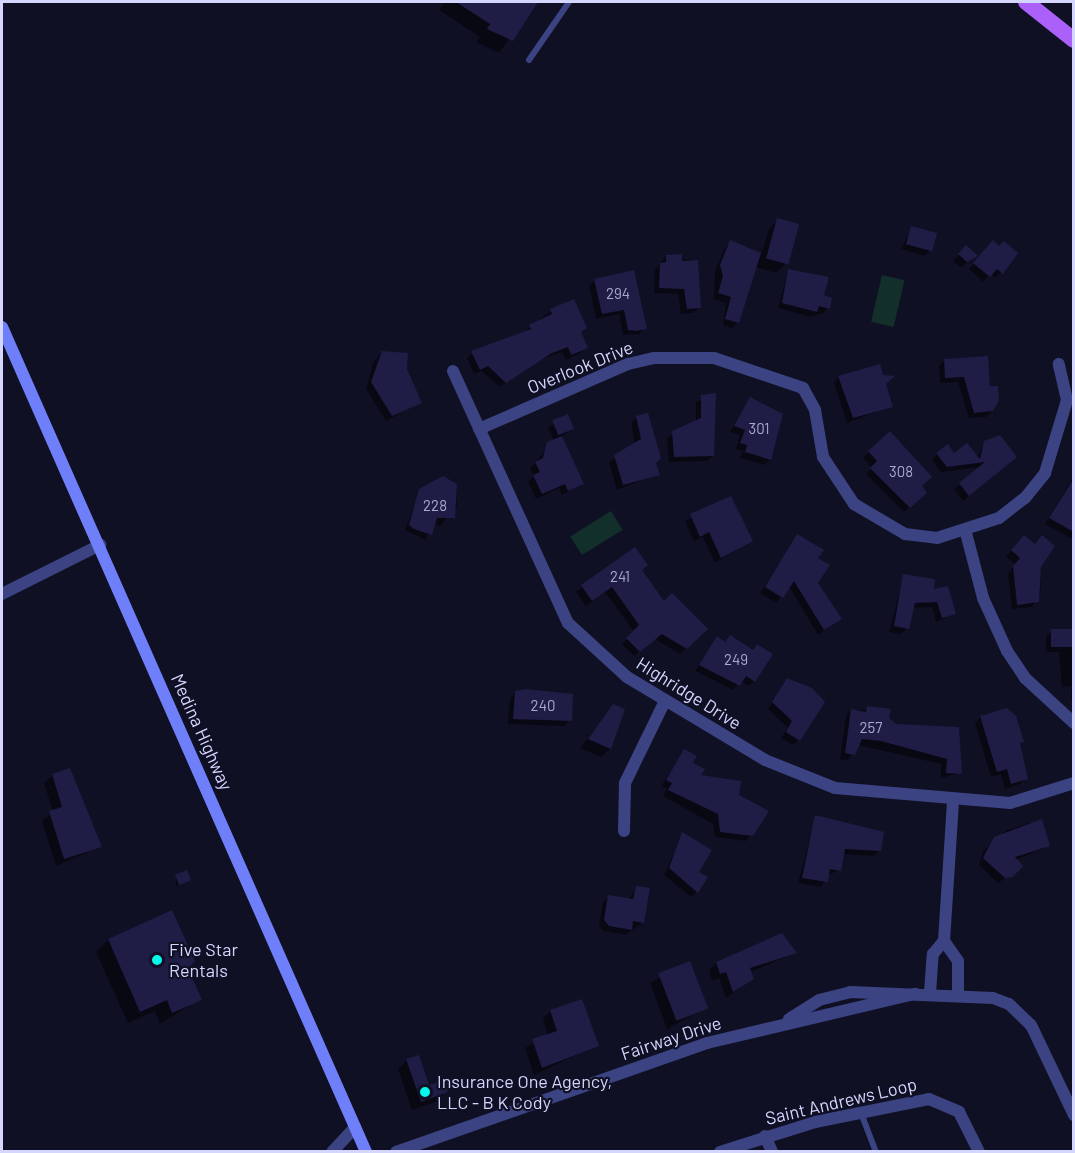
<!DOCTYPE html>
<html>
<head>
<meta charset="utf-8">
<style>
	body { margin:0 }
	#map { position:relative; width:1075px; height:1153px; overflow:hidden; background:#101025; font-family:Barlow,sans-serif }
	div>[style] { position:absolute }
	.green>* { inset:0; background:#132f2a; transform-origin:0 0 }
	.shadow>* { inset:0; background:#0007 }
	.building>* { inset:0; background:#1f1c45; transform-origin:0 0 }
	.service>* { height:6px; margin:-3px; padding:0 3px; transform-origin:3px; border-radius:3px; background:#3c4382 }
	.minor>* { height:12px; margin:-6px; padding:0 6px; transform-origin:6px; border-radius:6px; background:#3c4382 }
	.secondary>* { height:12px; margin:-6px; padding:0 6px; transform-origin:6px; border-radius:6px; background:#6f7ffa }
	.primary>* { height:16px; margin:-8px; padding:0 8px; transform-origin:8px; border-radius:8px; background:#ab60fa }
	.dots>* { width:16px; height:16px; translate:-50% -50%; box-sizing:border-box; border:3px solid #101025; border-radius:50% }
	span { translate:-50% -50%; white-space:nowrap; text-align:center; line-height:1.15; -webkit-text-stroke:4.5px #101025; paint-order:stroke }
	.number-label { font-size:15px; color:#a8a8d0 }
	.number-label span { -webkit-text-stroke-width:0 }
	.street-label { font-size:18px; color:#d5d6fe }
	.poi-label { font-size:18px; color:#d5d6fe }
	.left { translate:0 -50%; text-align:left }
	.frame { position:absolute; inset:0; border:3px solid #d5d6fe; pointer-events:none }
</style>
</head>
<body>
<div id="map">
	<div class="green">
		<div style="left:882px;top:275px;width:23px;height:48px;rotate:13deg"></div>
		<div style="left:611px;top:511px;width:22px;height:48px;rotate:58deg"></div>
	</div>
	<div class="shadow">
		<div style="clip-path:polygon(444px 2px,536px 2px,499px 53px,476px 42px,480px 37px,439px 10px)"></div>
		<div style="clip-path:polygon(778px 220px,785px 264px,776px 273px,755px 267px,738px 322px,732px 328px,723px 325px,726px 303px,714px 299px,715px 271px,725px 248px,731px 242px,761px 255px,769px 229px)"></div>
		<div style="clip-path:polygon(912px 227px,930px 250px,925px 256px,901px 249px)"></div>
		<div style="clip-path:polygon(966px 247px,976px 256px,961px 267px,953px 261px)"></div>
		<div style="clip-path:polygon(988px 248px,1016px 253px,996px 278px,991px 274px,983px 282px,969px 269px)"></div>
		<div style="clip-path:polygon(666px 256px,696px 261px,699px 308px,693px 313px,681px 314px,678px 294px,654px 293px,655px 270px)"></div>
		<div style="clip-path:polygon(788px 271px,822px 296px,828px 308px,823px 313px,811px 317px,778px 308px)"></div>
		<div style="clip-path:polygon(595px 280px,645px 328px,639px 334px,623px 335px,619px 314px,596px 319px,589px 286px)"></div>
		<div style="clip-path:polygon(551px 311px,579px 333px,586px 347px,580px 353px,566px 360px,562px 352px,545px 358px,499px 387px,482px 371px,474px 374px,467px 358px,472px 353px,524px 332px)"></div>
		<div style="clip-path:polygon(382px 352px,405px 369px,420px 402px,386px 421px,366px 389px,373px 363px)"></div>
		<div style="clip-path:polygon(944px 361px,989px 388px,992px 411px,986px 417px,969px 418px,958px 382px,940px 383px,939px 366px)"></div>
		<div style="clip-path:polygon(839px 377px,885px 384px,891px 406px,847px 423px,834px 383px)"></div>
		<div style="clip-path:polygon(715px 395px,713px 456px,707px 461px,669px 462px,667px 438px,696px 422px,696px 402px)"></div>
		<div style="clip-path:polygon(751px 399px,770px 460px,764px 465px,740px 458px,743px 451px,736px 449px,740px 435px,730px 432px)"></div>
		<div style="clip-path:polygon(567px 416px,573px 429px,561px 437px,582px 483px,562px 495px,559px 488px,536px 499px,528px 482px,534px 476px,530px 468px,554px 441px,548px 428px)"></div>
		<div style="clip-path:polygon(637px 417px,658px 474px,617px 490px,609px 462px,635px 444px,631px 423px)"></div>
		<div style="clip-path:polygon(1000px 437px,1015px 457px,963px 501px,954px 489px,982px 467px,941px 472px,932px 460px,937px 454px,977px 458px,985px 442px)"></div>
		<div style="clip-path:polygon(869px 452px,925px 493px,904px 512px,866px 474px,872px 468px,863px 458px)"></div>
		<div style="clip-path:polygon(1074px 476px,1074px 540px,1045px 524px)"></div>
		<div style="clip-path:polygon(456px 485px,457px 506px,440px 526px,434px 524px,425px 540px,405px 530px,420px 490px)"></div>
		<div style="clip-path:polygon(730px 498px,752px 540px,715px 563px,703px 537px,694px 541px,685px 521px)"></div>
		<div style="clip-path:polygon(798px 536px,816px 558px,817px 583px,840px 619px,818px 635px,789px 586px,776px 603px,760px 593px)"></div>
		<div style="clip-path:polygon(1018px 542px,1039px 567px,1041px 592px,1032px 607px,1012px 609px,1008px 574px,1015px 564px,1006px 557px)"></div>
		<div style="clip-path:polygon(634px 549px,641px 570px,664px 603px,706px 629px,680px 654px,655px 639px,634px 656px,622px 644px,634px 632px,605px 592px,586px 606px,576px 592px)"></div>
		<div style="clip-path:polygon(904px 576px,932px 591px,954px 614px,936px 622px,932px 607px,912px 608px,907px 628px,901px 634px,889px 632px)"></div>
		<div style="clip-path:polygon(1074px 630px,1074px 700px,1071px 700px,1071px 686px,1062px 687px,1059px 652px,1046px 652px,1046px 636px,1052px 631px)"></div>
		<div style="clip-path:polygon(730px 637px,754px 681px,749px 686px,741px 681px,733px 690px,695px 671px,717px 638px,724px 643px)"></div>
		<div style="clip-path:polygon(787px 680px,799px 740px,793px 745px,781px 738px,788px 728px,768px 709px)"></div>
		<div style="clip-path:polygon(515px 693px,570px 720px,564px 726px,508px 724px,510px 699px)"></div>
		<div style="clip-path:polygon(613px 706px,623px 710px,610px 749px,601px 757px,580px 748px)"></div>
		<div style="clip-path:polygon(851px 710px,889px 710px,888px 719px,895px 726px,958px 728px,960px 773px,941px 778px,941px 764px,858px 745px,848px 760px,840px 759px,846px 716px)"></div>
		<div style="clip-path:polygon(981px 717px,1023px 741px,1019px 745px,1026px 778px,1020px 784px,1005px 789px,1001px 774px,991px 777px,975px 723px)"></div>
		<div style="clip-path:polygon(684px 751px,698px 776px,738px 795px,751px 835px,746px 841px,715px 837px,713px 824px,663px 796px,667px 789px,661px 786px)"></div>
		<div style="clip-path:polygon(53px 775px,100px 847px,56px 866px,42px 821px,53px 812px,44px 783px)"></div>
		<div style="clip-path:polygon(816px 816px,880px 850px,874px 856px,843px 854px,840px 870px,828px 875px,821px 887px,798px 883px)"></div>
		<div style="clip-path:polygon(1041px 820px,1049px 846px,1016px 860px,1016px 871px,998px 883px,979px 865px,983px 851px,1007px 830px)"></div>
		<div style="clip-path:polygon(683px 834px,697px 872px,697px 892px,691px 897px,664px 875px)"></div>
		<div style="clip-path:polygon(176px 876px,189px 879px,176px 886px)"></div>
		<div style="clip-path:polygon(636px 888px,642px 923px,625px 935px,604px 931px,599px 926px,603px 902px,609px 897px,629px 900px)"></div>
		<div style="clip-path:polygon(172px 912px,200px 999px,160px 1024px,155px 1011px,128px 1023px,96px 952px,108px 940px)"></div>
		<div style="clip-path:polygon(795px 953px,750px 972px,752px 979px,726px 998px,719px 978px,712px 981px,709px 970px,717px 963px)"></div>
		<div style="clip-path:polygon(689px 963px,706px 1008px,667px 1029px,650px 983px)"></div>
		<div style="clip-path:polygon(550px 1011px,597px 1045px,534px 1075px,525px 1048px,548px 1035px,543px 1019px)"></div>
		<div style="clip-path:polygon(407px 1060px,428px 1086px,446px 1092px,438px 1101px,412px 1110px,398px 1069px)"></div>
	</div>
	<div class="building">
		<div style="clip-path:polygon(456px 2px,538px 2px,513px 41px,487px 29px,490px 24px)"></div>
		<div style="left:777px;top:218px;width:23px;height:42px;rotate:15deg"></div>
		<div style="left:911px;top:226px;width:27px;height:19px;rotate:15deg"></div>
		<div style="clip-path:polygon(730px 240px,761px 253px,739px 323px,725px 319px,731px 297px,718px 293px,723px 276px,720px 265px)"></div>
		<div style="clip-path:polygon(993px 240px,999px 246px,1004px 241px,1018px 253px,1003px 274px,997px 269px,990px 277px,973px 263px)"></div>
		<div style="clip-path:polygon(966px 245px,978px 256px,967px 262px,958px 254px)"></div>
		<div style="clip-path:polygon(682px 254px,682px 261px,698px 260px,701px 308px,687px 309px,684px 289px,659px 288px,660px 263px,666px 262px,666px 255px)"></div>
		<div style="clip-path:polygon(788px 269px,829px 277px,824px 295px,832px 298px,830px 309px,819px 306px,817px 312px,782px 303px)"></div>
		<div style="clip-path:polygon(634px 270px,647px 329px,636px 331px,628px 330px,624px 310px,602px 314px,594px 279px)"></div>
		<div style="clip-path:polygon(574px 299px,587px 328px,581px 332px,588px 348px,571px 355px,568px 347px,552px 353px,506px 383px,488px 366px,480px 370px,471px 351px,531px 329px,529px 325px,552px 314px,550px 309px)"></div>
		<div style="clip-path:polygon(382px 351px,408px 353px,407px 369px,422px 403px,392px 416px,371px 382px)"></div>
		<div style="clip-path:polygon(988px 356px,990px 386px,998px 386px,999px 400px,993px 411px,974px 413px,964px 377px,945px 378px,944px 359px)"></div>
		<div style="clip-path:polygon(880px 364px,883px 375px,895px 376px,886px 384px,893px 407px,853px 418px,838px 376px)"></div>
		<div style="clip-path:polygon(716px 393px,714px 456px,674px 457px,672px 431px,701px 418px,701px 395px)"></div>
		<div style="clip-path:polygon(750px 397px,783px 414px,771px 460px,745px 452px,747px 445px,740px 443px,745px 430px,734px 426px)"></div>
		<div style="clip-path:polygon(648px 413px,661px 458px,656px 463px,660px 475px,623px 485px,614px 455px,641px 439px,636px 416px)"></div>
		<div style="left:568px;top:414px;width:16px;height:17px;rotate:68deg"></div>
		<div style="clip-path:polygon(890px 431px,932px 477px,922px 486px,927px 493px,910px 508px,870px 468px,877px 461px,868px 451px)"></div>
		<div style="clip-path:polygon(1000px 435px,1017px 457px,969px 496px,959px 483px,985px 462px,947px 467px,936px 453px,948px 444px,954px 453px,967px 443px,980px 459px,984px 441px)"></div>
		<div style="clip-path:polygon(562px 436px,584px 484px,568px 491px,565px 484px,542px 494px,533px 475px,540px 472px,535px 462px,543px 458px,547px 442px)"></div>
		<div style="clip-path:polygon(443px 476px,457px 484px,455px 518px,437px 518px,432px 535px,414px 529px,409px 525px,419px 489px)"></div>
		<div style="clip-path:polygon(1074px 478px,1074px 532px,1049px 518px)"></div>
		<div style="clip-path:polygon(731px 496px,753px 541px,721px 558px,709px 532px,700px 537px,690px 514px)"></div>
		<div style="clip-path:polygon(797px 534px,824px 550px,818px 558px,830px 565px,818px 583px,842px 619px,824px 630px,794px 581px,783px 598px,765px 587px)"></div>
		<div style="clip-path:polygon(1024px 535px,1035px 544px,1042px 535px,1055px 546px,1041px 567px,1039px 602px,1017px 605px,1013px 566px,1020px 558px,1011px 550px)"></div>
		<div style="clip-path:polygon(635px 547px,648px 565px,642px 570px,664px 601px,672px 593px,708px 629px,687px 649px,662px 634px,640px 652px,626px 638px,639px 625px,612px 587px,592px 601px,581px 585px)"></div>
		<div style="clip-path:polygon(903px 574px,935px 579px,934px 589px,948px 586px,956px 614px,942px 618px,937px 602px,915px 603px,909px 629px,894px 626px)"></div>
		<div style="left:1051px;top:629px;width:23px;height:18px"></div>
		<div style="clip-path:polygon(730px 635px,753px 650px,757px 644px,773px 654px,755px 682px,746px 676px,740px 686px,699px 665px,717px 636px,725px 642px)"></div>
		<div style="clip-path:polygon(787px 678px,812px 688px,825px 702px,800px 741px,786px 732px,792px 721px,772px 702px)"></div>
		<div style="clip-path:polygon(526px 689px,573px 694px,572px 721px,513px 719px,515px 691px)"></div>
		<div style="clip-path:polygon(613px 704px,625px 709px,611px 749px,588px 739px)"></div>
		<div style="clip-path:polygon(867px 706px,891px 709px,889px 718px,896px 724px,959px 727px,962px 774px,946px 773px,947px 759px,881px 741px,862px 739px,855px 755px,845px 753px,851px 709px,866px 712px)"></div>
		<div style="clip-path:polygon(1007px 708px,1016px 716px,1024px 742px,1020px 743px,1028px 779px,1011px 784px,1007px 769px,997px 772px,980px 716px)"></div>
		<div style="clip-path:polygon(684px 749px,697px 756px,693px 763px,705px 769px,701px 775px,741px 781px,739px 795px,769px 811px,753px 836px,720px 832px,718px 814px,668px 790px,672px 783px,666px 780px)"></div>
		<div style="clip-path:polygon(70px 768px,102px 847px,64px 859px,49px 811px,62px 807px,52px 774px)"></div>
		<div style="clip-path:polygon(815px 815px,884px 832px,881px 851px,845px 849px,841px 871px,830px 869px,828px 882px,802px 878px)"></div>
		<div style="clip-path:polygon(1042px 819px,1050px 846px,1015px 857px,1023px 866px,1013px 877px,1005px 878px,983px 858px,994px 837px)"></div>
		<div style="clip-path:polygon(682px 832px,712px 850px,699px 872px,708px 877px,698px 893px,669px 868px)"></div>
		<div style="left:187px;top:870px;width:11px;height:13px;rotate:68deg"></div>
		<div style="clip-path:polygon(636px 886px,650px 888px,644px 923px,633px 921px,632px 930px,609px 926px,604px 920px,608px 895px,633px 899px)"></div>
		<div style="clip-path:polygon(172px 910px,195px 961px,188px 968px,202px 1000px,172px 1013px,167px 1000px,140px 1012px,108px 939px)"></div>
		<div style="clip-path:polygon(782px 933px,797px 953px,750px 968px,754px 979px,733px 992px,726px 972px,720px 974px,716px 962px)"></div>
		<div style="left:690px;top:961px;width:51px;height:34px;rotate:69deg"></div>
		<div style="clip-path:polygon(582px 999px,599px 1046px,542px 1068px,532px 1039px,557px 1031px,550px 1010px)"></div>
		<div style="clip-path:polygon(419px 1055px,429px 1085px,444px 1080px,448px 1092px,421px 1102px,406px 1059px)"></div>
	</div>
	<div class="service">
		<div style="left:529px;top:60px;width:70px;rotate:-55.4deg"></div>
		<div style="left:861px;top:1113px;width:42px;rotate:69deg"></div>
	</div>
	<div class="minor">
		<div style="left:453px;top:371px;width:277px;rotate:65.5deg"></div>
		<div style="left:568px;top:623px;width:80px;rotate:42.5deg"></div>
		<div style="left:627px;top:677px;width:161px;rotate:31deg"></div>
		<div style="left:765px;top:760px;width:75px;rotate:21.8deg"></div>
		<div style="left:835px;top:788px;width:176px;rotate:4.9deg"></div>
		<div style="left:1010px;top:803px;width:67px;rotate:-17.4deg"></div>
		<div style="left:479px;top:429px;width:163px;rotate:-23.6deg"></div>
		<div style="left:628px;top:364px;width:27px;rotate:-13deg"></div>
		<div style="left:654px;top:358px;width:60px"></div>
		<div style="left:714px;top:358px;width:94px;rotate:18.6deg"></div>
		<div style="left:803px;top:388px;width:25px;rotate:61deg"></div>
		<div style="left:815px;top:410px;width:48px;rotate:80.3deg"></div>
		<div style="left:823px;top:457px;width:56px;rotate:56.6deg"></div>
		<div style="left:854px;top:504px;width:59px;rotate:30.5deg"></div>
		<div style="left:905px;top:534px;width:32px;rotate:7deg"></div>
		<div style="left:937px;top:538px;width:65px;rotate:-17.9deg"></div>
		<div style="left:999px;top:518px;width:33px;rotate:-38deg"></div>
		<div style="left:1025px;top:498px;width:32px;rotate:-51deg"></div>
		<div style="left:1045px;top:473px;width:76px;rotate:-73.2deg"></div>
		<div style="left:1067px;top:400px;width:37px;rotate:-103deg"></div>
		<div style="left:966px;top:533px;width:67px;rotate:75.3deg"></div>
		<div style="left:983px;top:598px;width:58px;rotate:65.6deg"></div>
		<div style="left:1007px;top:651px;width:32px;rotate:56deg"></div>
		<div style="left:1025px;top:678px;width:67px;rotate:42.6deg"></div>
		<div style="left:2px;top:594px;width:110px;rotate:-26.6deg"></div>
		<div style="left:624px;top:831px;width:48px;rotate:-88.8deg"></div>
		<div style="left:625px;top:783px;width:91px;rotate:-64deg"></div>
		<div style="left:944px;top:941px;width:24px;rotate:55deg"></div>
		<div style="left:958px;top:961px;width:33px;rotate:90deg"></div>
		<div style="left:930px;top:993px;width:39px;rotate:-86deg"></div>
		<div style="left:933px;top:954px;width:17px;rotate:-50deg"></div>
		<div style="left:944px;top:941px;width:139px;rotate:-86.3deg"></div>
		<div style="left:789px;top:1019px;width:36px;rotate:-32deg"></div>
		<div style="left:819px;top:1000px;width:32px;rotate:-14deg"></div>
		<div style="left:850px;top:992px;width:143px;rotate:2.4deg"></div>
		<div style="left:993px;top:998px;width:17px;rotate:21deg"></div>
		<div style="left:1009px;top:1004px;width:30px;rotate:44deg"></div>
		<div style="left:1031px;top:1025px;width:100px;rotate:64.5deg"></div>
		<div style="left:765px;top:1136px;width:17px;rotate:66deg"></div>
		<div style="left:332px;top:1152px;width:34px;rotate:-47deg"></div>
		<div style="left:396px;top:1152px;width:330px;rotate:-19.3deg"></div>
		<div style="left:707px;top:1043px;width:214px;rotate:-13.3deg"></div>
		<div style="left:720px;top:1152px;width:100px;rotate:-17.5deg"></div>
		<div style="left:815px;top:1122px;width:116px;rotate:-11.4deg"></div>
		<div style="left:929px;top:1099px;width:33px;rotate:23deg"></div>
		<div style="left:959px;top:1112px;width:45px;rotate:63.4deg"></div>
	</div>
	<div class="secondary">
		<div style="left:2px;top:327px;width:902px;rotate:66.19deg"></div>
	</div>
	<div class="primary">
		<div style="left:1026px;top:2px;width:61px;rotate:38.4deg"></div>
	</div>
	<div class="dots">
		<div style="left:157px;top:960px;background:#08f6ed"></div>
		<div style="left:425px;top:1092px;background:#08f6ed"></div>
	</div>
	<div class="number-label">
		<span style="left:618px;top:294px">294</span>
		<span style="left:759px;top:429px">301</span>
		<span style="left:901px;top:472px">308</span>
		<span style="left:435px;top:506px">228</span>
		<span style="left:620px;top:577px">241</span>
		<span style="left:736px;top:660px">249</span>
		<span style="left:543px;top:706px">240</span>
		<span style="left:871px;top:728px">257</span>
	</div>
	<div class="street-label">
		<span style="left:580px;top:367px;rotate:-22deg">Overlook Drive</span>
		<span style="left:689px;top:693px;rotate:32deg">Highridge Drive</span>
		<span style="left:202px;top:732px;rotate:66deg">Medina Highway</span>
		<span style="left:671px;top:1038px;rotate:-18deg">Fairway Drive</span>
		<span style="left:841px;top:1101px;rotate:-13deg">Saint Andrews Loop</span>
	</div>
	<div class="poi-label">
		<span class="left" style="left:169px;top:960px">Five Star<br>Rentals</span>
		<span class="left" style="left:437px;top:1092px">Insurance One Agency,<br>LLC - B K Cody</span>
	</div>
	<div class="frame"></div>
</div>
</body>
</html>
